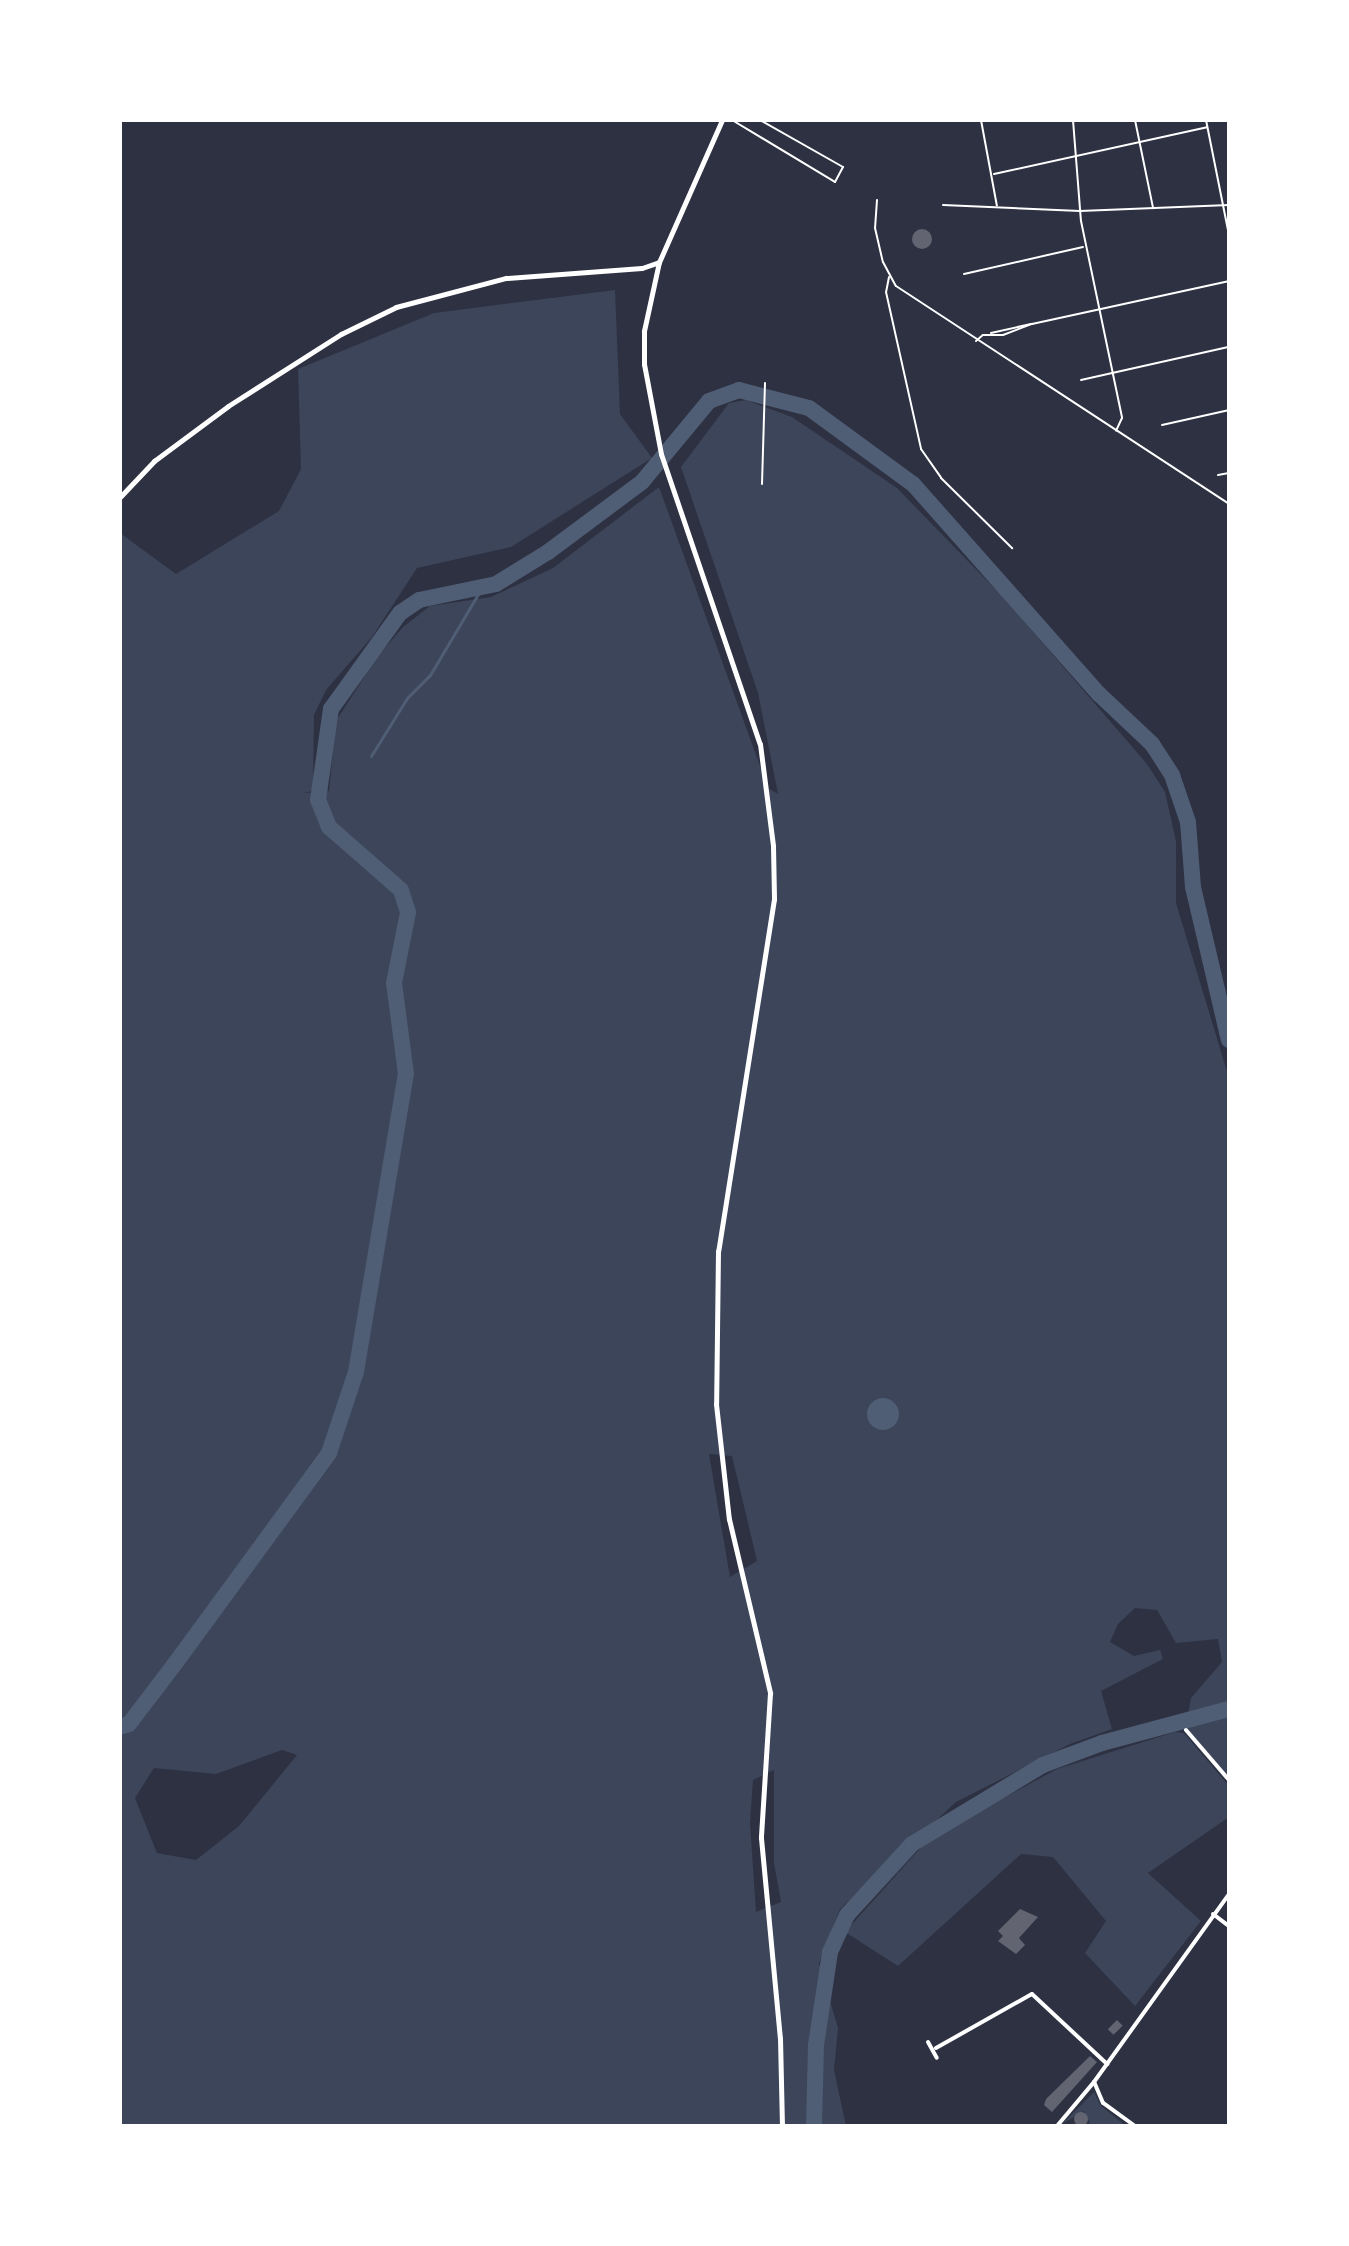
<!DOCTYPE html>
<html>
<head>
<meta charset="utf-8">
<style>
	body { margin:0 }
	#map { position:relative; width:1349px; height:2246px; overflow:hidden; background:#2d3142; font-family:"Open Sans",sans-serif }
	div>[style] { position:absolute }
	.green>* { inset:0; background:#3c4559 }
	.water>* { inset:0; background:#4f5d75 }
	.round { border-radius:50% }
	.stream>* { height:3px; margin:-1.5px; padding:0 1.5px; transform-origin:1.5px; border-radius:1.5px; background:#4f5d75 }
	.river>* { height:16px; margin:-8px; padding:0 8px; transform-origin:8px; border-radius:8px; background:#4f5d75 }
	.building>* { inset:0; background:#626471; transform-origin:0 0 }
	.path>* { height:2px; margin:-1px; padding:0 1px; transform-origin:1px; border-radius:1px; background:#fff }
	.service>* { height:2px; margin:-1px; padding:0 1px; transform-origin:1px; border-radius:1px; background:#fff }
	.minor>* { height:4px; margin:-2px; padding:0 2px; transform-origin:2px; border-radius:2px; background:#fff }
	.tertiary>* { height:5px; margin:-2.5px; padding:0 2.5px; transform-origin:2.5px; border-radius:2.5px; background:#fff }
	.secondary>* { height:5px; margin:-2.5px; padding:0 2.5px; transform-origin:2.5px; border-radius:2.5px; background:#fff }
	span { translate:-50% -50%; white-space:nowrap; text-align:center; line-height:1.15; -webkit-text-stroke:7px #fff; paint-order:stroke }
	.frame { position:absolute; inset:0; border:122px solid #fff; pointer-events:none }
</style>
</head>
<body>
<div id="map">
	<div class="green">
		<div style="clip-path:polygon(evenodd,615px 290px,620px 414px,652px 458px,511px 547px,417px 568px,372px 637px,326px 690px,314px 715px,313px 791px,303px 793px,329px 791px,336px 721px,377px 657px,403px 627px,430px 606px,491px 597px,553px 568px,659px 487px,768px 788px,778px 794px,758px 693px,681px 467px,729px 403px,746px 400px,792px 417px,897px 488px,1001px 595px,1147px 764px,1165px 792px,1176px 841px,1176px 903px,1229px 1078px,1229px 1777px,1186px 1727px,1191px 1698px,1222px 1662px,1218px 1639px,1176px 1643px,1157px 1610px,1135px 1608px,1118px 1624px,1110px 1642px,1134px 1656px,1160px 1650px,1163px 1659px,1101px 1691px,1112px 1729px,1070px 1744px,956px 1802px,840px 1909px,819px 1963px,838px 2028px,834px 2070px,846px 2126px,120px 2126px,120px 533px,176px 574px,279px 511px,301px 469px,298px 369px,434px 313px,615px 290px,709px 1454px,732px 1456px,757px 1561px,730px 1577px,709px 1454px,615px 290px,282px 1750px,297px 1755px,239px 1826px,196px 1860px,157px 1853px,135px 1798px,154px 1768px,216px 1774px,282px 1750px,615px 290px,774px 1770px,774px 1863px,781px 1902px,756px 1912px,750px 1823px,753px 1780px,774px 1770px)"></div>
		<div style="clip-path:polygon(1175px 1732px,1184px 1733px,1229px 1786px,1229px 1817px,1148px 1873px,1201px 1921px,1135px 2006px,1085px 1953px,1106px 1921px,1053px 1857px,1021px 1854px,898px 1966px,845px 1932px,924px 1844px,950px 1827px,1057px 1769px)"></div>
		<div style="clip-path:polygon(1094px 2092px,1101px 2106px,1126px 2126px,1084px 2126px,1090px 2123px,1084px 2111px,1062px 2124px)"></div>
	</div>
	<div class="water">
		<div class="round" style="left:867px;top:1398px;width:32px;height:32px"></div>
	</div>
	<div class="stream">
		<div style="left:371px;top:756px;width:68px;rotate:-58.2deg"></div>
		<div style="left:407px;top:698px;width:33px;rotate:-45deg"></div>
		<div style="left:430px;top:675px;width:100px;rotate:-59.3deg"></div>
	</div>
	<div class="river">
		<div style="left:120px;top:1727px;width:9px;rotate:-18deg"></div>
		<div style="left:129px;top:1724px;width:74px;rotate:-52.7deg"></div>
		<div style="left:174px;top:1665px;width:263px;rotate:-53.8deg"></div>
		<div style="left:329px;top:1453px;width:85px;rotate:-71.6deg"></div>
		<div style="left:356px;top:1372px;width:302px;rotate:-80.5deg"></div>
		<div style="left:406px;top:1074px;width:92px;rotate:-97.5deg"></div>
		<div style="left:394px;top:983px;width:72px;rotate:-78.8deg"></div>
		<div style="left:408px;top:912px;width:23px;rotate:-108deg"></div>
		<div style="left:401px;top:890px;width:96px;rotate:-138.8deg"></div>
		<div style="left:329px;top:827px;width:29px;rotate:-112deg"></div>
		<div style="left:318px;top:800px;width:92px;rotate:-81.9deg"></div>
		<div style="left:331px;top:709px;width:118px;rotate:-54.3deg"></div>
		<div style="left:400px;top:613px;width:23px;rotate:-34deg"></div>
		<div style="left:419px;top:600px;width:79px;rotate:-11.7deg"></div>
		<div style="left:496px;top:584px;width:61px;rotate:-31.6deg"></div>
		<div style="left:548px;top:552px;width:117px;rotate:-36.7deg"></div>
		<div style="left:642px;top:482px;width:105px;rotate:-50.4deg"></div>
		<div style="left:709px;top:401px;width:32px;rotate:-20deg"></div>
		<div style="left:739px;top:390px;width:72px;rotate:14.4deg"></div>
		<div style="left:809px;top:408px;width:129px;rotate:36.2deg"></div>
		<div style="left:913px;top:484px;width:281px;rotate:48.5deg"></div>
		<div style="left:1099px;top:694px;width:73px;rotate:43.3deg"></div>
		<div style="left:1152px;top:744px;width:37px;rotate:57deg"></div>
		<div style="left:1172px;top:775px;width:50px;rotate:71.2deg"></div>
		<div style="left:1188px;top:822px;width:65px;rotate:85.6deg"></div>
		<div style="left:1193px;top:887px;width:157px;rotate:76.8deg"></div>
		<div style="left:814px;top:2126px;width:81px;rotate:-88.6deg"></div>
		<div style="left:816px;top:2045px;width:94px;rotate:-81.4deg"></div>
		<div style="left:830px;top:1952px;width:41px;rotate:-65.3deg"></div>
		<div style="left:847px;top:1915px;width:96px;rotate:-47.5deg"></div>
		<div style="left:912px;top:1844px;width:153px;rotate:-31.1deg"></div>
		<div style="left:1043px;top:1765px;width:63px;rotate:-20.4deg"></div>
		<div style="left:1102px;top:1743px;width:131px;rotate:-15deg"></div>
	</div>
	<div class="building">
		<div class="round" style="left:912px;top:229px;width:20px;height:20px"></div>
		<div style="clip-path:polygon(1020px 1909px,1038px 1917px,1019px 1938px,1025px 1945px,1016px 1954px,998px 1941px,1003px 1936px,998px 1931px)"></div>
		<div style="left:1117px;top:2020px;width:8px;height:13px;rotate:45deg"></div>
		<div style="clip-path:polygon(1090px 2056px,1097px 2062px,1052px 2112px,1044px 2105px,1046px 2099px)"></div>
		<div class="round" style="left:1074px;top:2112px;width:14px;height:14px"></div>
	</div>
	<div class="path">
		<div style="left:762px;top:484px;width:101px;rotate:-88.3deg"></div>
	</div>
	<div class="service">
		<div style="left:732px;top:120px;width:120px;rotate:31deg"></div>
		<div style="left:835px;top:182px;width:17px;rotate:-62deg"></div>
		<div style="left:843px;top:167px;width:95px;rotate:-150.5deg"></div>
		<div style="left:981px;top:120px;width:87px;rotate:79.5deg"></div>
		<div style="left:1073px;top:120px;width:101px;rotate:85.5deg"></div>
		<div style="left:1081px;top:221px;width:201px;rotate:78.2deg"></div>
		<div style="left:1122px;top:418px;width:14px;rotate:115deg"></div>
		<div style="left:1135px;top:120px;width:90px;rotate:78.4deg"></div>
		<div style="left:1206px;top:120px;width:117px;rotate:78.7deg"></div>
		<div style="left:994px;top:174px;width:218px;rotate:-12.4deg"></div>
		<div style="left:877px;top:200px;width:28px;rotate:94deg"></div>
		<div style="left:875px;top:228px;width:35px;rotate:77deg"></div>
		<div style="left:883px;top:262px;width:27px;rotate:62deg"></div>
		<div style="left:896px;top:286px;width:398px;rotate:33.2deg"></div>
		<div style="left:943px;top:205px;width:137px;rotate:2.5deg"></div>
		<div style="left:1080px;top:211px;width:149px;rotate:-2.3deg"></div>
		<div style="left:964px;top:274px;width:122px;rotate:-12.8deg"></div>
		<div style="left:889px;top:277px;width:15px;rotate:101deg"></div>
		<div style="left:886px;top:292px;width:161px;rotate:77.4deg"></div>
		<div style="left:921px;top:449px;width:35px;rotate:55deg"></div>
		<div style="left:941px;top:478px;width:100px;rotate:44.6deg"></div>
		<div style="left:991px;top:333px;width:41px;rotate:-12.7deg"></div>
		<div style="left:976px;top:341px;width:9px;rotate:-41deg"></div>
		<div style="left:983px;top:335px;width:20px"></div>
		<div style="left:1003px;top:335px;width:31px;rotate:-21deg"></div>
		<div style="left:1032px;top:324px;width:202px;rotate:-12.3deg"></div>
		<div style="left:1081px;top:380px;width:152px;rotate:-12.6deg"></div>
		<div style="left:1162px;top:425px;width:69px;rotate:-12.6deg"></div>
		<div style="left:1218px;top:475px;width:11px;rotate:-10deg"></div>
	</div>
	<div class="minor">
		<div style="left:1186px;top:1730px;width:66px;rotate:49.3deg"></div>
		<div style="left:1213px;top:1914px;width:20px;rotate:37deg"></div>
		<div style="left:928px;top:2042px;width:18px;rotate:61deg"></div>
		<div style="left:936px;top:2048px;width:110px;rotate:-29.4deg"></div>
		<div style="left:1032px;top:1994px;width:103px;rotate:43deg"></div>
		<div style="left:1057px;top:2126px;width:57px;rotate:-49.9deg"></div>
		<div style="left:1135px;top:2126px;width:39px;rotate:-144deg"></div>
		<div style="left:1103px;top:2103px;width:23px;rotate:-113deg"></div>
		<div style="left:1094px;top:2082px;width:231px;rotate:-54.3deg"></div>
	</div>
	<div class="tertiary">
		<div style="left:120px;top:497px;width:50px;rotate:-46.6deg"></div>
		<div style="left:154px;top:461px;width:92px;rotate:-36.6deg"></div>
		<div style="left:228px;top:406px;width:134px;rotate:-32.5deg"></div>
		<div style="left:341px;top:334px;width:61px;rotate:-26.1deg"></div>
		<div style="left:396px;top:307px;width:114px;rotate:-14.8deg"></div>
		<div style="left:506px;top:278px;width:136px;rotate:-4.2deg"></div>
		<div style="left:642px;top:268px;width:18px;rotate:-19deg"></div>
	</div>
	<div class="secondary">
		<div style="left:722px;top:120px;width:155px;rotate:113.9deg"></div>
		<div style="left:659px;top:262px;width:71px;rotate:102.3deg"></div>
		<div style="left:644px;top:331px;width:33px;rotate:90deg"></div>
		<div style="left:644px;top:364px;width:92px;rotate:79.3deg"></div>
		<div style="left:661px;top:454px;width:306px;rotate:71.2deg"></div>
		<div style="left:760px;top:744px;width:103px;rotate:82.7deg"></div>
		<div style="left:773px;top:846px;width:53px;rotate:88.9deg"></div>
		<div style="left:774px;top:899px;width:356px;rotate:99deg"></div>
		<div style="left:718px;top:1251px;width:153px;rotate:90.7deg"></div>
		<div style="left:716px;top:1404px;width:116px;rotate:83.6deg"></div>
		<div style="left:729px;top:1519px;width:179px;rotate:76.7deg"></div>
		<div style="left:770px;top:1693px;width:145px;rotate:93.6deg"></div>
		<div style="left:761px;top:1838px;width:201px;rotate:84.6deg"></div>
		<div style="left:780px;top:2038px;width:88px;rotate:88.7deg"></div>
	</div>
	<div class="frame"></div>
</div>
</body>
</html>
